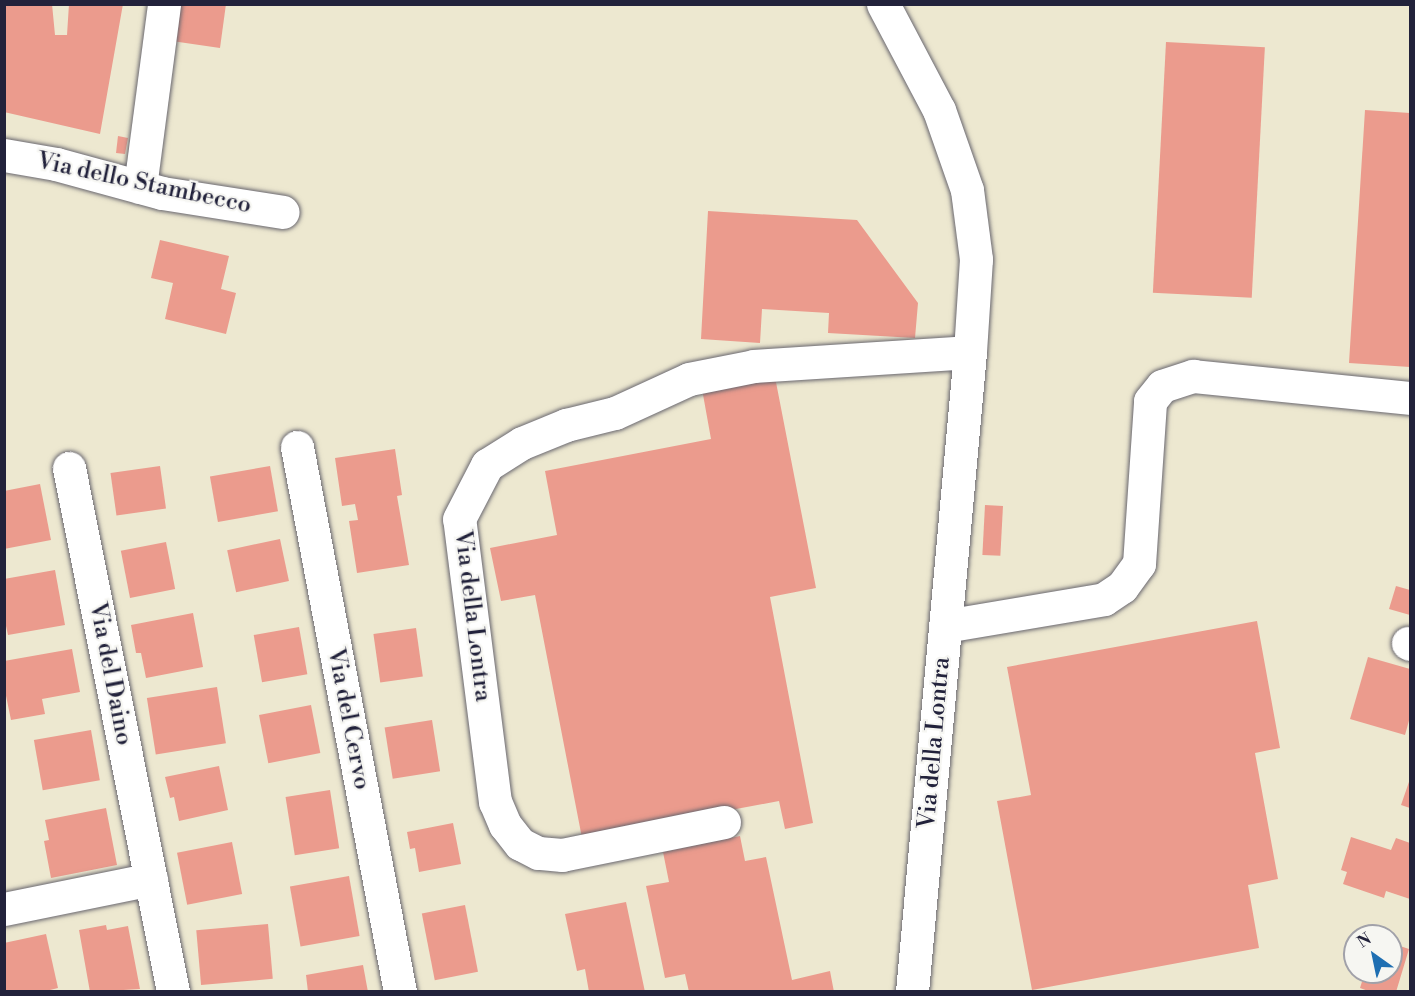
<!DOCTYPE html>
<html>
<head>
<meta charset="utf-8">
<style>
	body { margin:0 }
	#map { position:relative; width:1415px; height:996px; overflow:hidden; background:#ede8d0; font-family:"Libre Bodoni",serif }
	div>[style] { position:absolute }
	.building>* { inset:0; background:#eb9b8d; transform-origin:0 0 }
	.roads { filter:drop-shadow(0 0 2px #69676f) drop-shadow(0 0 2px #69676f) }
	.minor>* { height:33px; margin:-16.5px; padding:0 16.5px; transform-origin:16.5px; border-radius:16.5px; background:#fff }
	span { translate:-50% -50%; white-space:nowrap; text-align:center; line-height:1.15; -webkit-text-stroke:4.5px #f6f6f2; paint-order:stroke }
	.street-label { font-size:24px; color:#22223b }
	.frame { position:absolute; inset:0; border:6px solid #22223b; pointer-events:none }
	.north { position:absolute; left:1343px; top:924px; width:60px; height:60px; box-sizing:border-box; background:#f6f6f2; border:2px solid #a1a1a9; border-radius:50%; rotate:327deg; font-size:16px; font-weight:700; line-height:24px; text-align:center; color:#22223b }
	.north::after { content:''; display:block; margin:auto; width:21px; height:27px; background:#1f6fb2; clip-path:polygon(50% 0,100% 100%,50% 72%,0 100%) }
</style>
</head>
<body>
<div id="map">
	<div class="building">
		<div style="clip-path:polygon(4px 4px,52px 4px,55px 35px,67px 35px,69px 4px,123px 4px,100px 134px,4px 112px)"></div>
		<div style="clip-path:polygon(171px 4px,226px 4px,220px 48px,165px 40px)"></div>
		<div style="left:1166px;top:42px;width:99px;height:251px;rotate:3deg"></div>
		<div style="clip-path:polygon(1365px 110px,1410px 113px,1410px 367px,1349px 363px)"></div>
		<div style="clip-path:polygon(118px 136px,128px 138px,125px 154px,116px 153px)"></div>
		<div style="clip-path:polygon(708px 211px,857px 220px,918px 303px,915px 338px,828px 333px,829px 313px,762px 309px,760px 343px,701px 339px)"></div>
		<div style="clip-path:polygon(160px 240px,229px 256px,221px 289px,236px 293px,226px 334px,165px 319px,173px 283px,151px 278px)"></div>
		<div style="clip-path:polygon(775px 377px,816px 588px,770px 597px,813px 823px,785px 829px,779px 801px,582px 838px,535px 595px,501px 601px,490px 548px,557px 535px,545px 471px,711px 439px,702px 389px)"></div>
		<div style="clip-path:polygon(395px 449px,402px 495px,397px 496px,409px 565px,357px 573px,349px 521px,358px 520px,355px 504px,342px 506px,335px 458px)"></div>
		<div style="left:160px;top:466px;width:43px;height:50px;rotate:82deg"></div>
		<div style="left:270px;top:466px;width:46px;height:61px;rotate:80deg"></div>
		<div style="clip-path:polygon(40px 484px,51px 540px,4px 549px,4px 491px)"></div>
		<div style="left:985px;top:505px;width:18px;height:50px;rotate:3deg"></div>
		<div style="left:280px;top:539px;width:43px;height:54px;rotate:78deg"></div>
		<div style="left:166px;top:542px;width:48px;height:46px;rotate:79deg"></div>
		<div style="clip-path:polygon(55px 570px,65px 625px,8px 635px,4px 617px,4px 579px)"></div>
		<div style="clip-path:polygon(1396px 586px,1410px 590px,1410px 615px,1389px 609px)"></div>
		<div style="clip-path:polygon(193px 613px,203px 667px,146px 678px,141px 653px,136px 653px,131px 625px)"></div>
		<div style="clip-path:polygon(1257px 621px,1280px 748px,1255px 753px,1278px 879px,1248px 885px,1259px 948px,1032px 990px,997px 801px,1031px 795px,1007px 667px)"></div>
		<div style="left:299px;top:627px;width:48px;height:46px;rotate:80deg"></div>
		<div style="left:416px;top:628px;width:49px;height:43px;rotate:82deg"></div>
		<div style="clip-path:polygon(72px 649px,80px 692px,42px 699px,45px 714px,11px 720px,4px 686px,4px 661px)"></div>
		<div style="clip-path:polygon(1368px 657px,1410px 669px,1410px 717px,1405px 735px,1350px 719px)"></div>
		<div style="left:217px;top:687px;width:57px;height:71px;rotate:81deg"></div>
		<div style="left:311px;top:705px;width:49px;height:53px;rotate:79deg"></div>
		<div style="left:432px;top:720px;width:52px;height:48px;rotate:81deg"></div>
		<div style="left:91px;top:730px;width:51px;height:58px;rotate:80deg"></div>
		<div style="clip-path:polygon(219px 766px,228px 810px,179px 821px,174px 797px,170px 798px,165px 777px)"></div>
		<div style="clip-path:polygon(1410px 779px,1410px 808px,1401px 805px)"></div>
		<div style="left:330px;top:790px;width:59px;height:45px;rotate:81deg"></div>
		<div style="clip-path:polygon(106px 808px,117px 865px,51px 878px,44px 841px,49px 840px,45px 820px)"></div>
		<div style="clip-path:polygon(453px 823px,461px 864px,419px 872px,415px 848px,410px 849px,407px 832px)"></div>
		<div style="clip-path:polygon(740px 836px,745px 861px,766px 857px,792px 980px,830px 971px,834px 992px,689px 992px,685px 974px,665px 978px,646px 886px,669px 882px,663px 852px)"></div>
		<div style="clip-path:polygon(1351px 837px,1391px 850px,1396px 838px,1410px 843px,1410px 899px,1386px 891px,1384px 898px,1343px 884px,1347px 872px,1341px 870px)"></div>
		<div style="left:232px;top:842px;width:53px;height:56px;rotate:79deg"></div>
		<div style="left:349px;top:876px;width:61px;height:60px;rotate:80deg"></div>
		<div style="clip-path:polygon(626px 902px,645px 992px,589px 992px,585px 969px,577px 971px,565px 914px)"></div>
		<div style="left:465px;top:905px;width:68px;height:44px;rotate:79deg"></div>
		<div style="left:268px;top:924px;width:55px;height:72px;rotate:85deg"></div>
		<div style="clip-path:polygon(106px 925px,107px 930px,128px 926px,140px 989px,90px 992px,79px 930px)"></div>
		<div style="clip-path:polygon(46px 934px,58px 988px,42px 992px,4px 992px,4px 943px)"></div>
		<div style="clip-path:polygon(1391px 943px,1409px 949px,1396px 992px,1371px 992px,1360px 988px,1365px 972px,1391px 972px)"></div>
		<div style="clip-path:polygon(363px 965px,368px 992px,308px 992px,306px 975px)"></div>
	</div>
	<div class="roads">
		<div class="minor">
			<div style="left:883px;top:4px;width:120px;rotate:62.2deg"></div>
			<div style="left:939px;top:110px;width:85px;rotate:70.7deg"></div>
			<div style="left:967px;top:190px;width:70px;rotate:82.6deg"></div>
			<div style="left:976px;top:259px;width:93px;rotate:93.7deg"></div>
			<div style="left:970px;top:352px;width:643px;rotate:95.18deg"></div>
			<div style="left:4px;top:155px;width:53px;rotate:9.8deg"></div>
			<div style="left:56px;top:164px;width:110px;rotate:15.3deg"></div>
			<div style="left:162px;top:193px;width:122px;rotate:8.9deg"></div>
			<div style="left:140px;top:187px;width:185px;rotate:-82.5deg"></div>
			<div style="left:297px;top:447px;width:555px;rotate:79.3deg"></div>
			<div style="left:69px;top:468px;width:534px;rotate:78.77deg"></div>
			<div style="left:945px;top:626px;width:161px;rotate:-9.6deg"></div>
			<div style="left:1104px;top:599px;width:22px;rotate:-34deg"></div>
			<div style="left:1122px;top:587px;width:29px;rotate:-54deg"></div>
			<div style="left:1139px;top:564px;width:163px;rotate:-86.1deg"></div>
			<div style="left:1150px;top:401px;width:19px;rotate:-51deg"></div>
			<div style="left:1162px;top:386px;width:33px;rotate:-18deg"></div>
			<div style="left:1193px;top:376px;width:218px;rotate:5.8deg"></div>
			<div style="left:1408px;top:643px;width:2px;rotate:27deg"></div>
			<div style="left:724px;top:822px;width:165px;rotate:168.5deg"></div>
			<div style="left:562px;top:855px;width:24px;rotate:-175deg"></div>
			<div style="left:538px;top:853px;width:20px;rotate:-153deg"></div>
			<div style="left:520px;top:844px;width:24px;rotate:-128deg"></div>
			<div style="left:505px;top:825px;width:25px;rotate:-113deg"></div>
			<div style="left:495px;top:802px;width:285px;rotate:-97.2deg"></div>
			<div style="left:459px;top:519px;width:61px;rotate:-62.6deg"></div>
			<div style="left:487px;top:465px;width:41px;rotate:-32.2deg"></div>
			<div style="left:522px;top:443px;width:48px;rotate:-22.2deg"></div>
			<div style="left:566px;top:425px;width:50px;rotate:-13.8deg"></div>
			<div style="left:615px;top:413px;width:81px;rotate:-24.7deg"></div>
			<div style="left:689px;top:379px;width:66px;rotate:-11.3deg"></div>
			<div style="left:754px;top:366px;width:216px;rotate:-3.7deg"></div>
			<div style="left:4px;top:909px;width:150px;rotate:-11.5deg"></div>
		</div>
	</div>
	<div class="street-label">
		<span style="left:144px;top:184px;rotate:12deg">Via dello Stambecco</span>
		<span style="left:472px;top:616px;rotate:83deg">Via della Lontra</span>
		<span style="left:110px;top:674px;rotate:79deg">Via del Daino</span>
		<span style="left:348px;top:719px;rotate:79deg">Via del Cervo</span>
		<span style="left:935px;top:743px;rotate:-85deg">Via della Lontra</span>
	</div>
	<div class="frame"></div>
	<div class="north">N</div>
</div>
</body>
</html>
